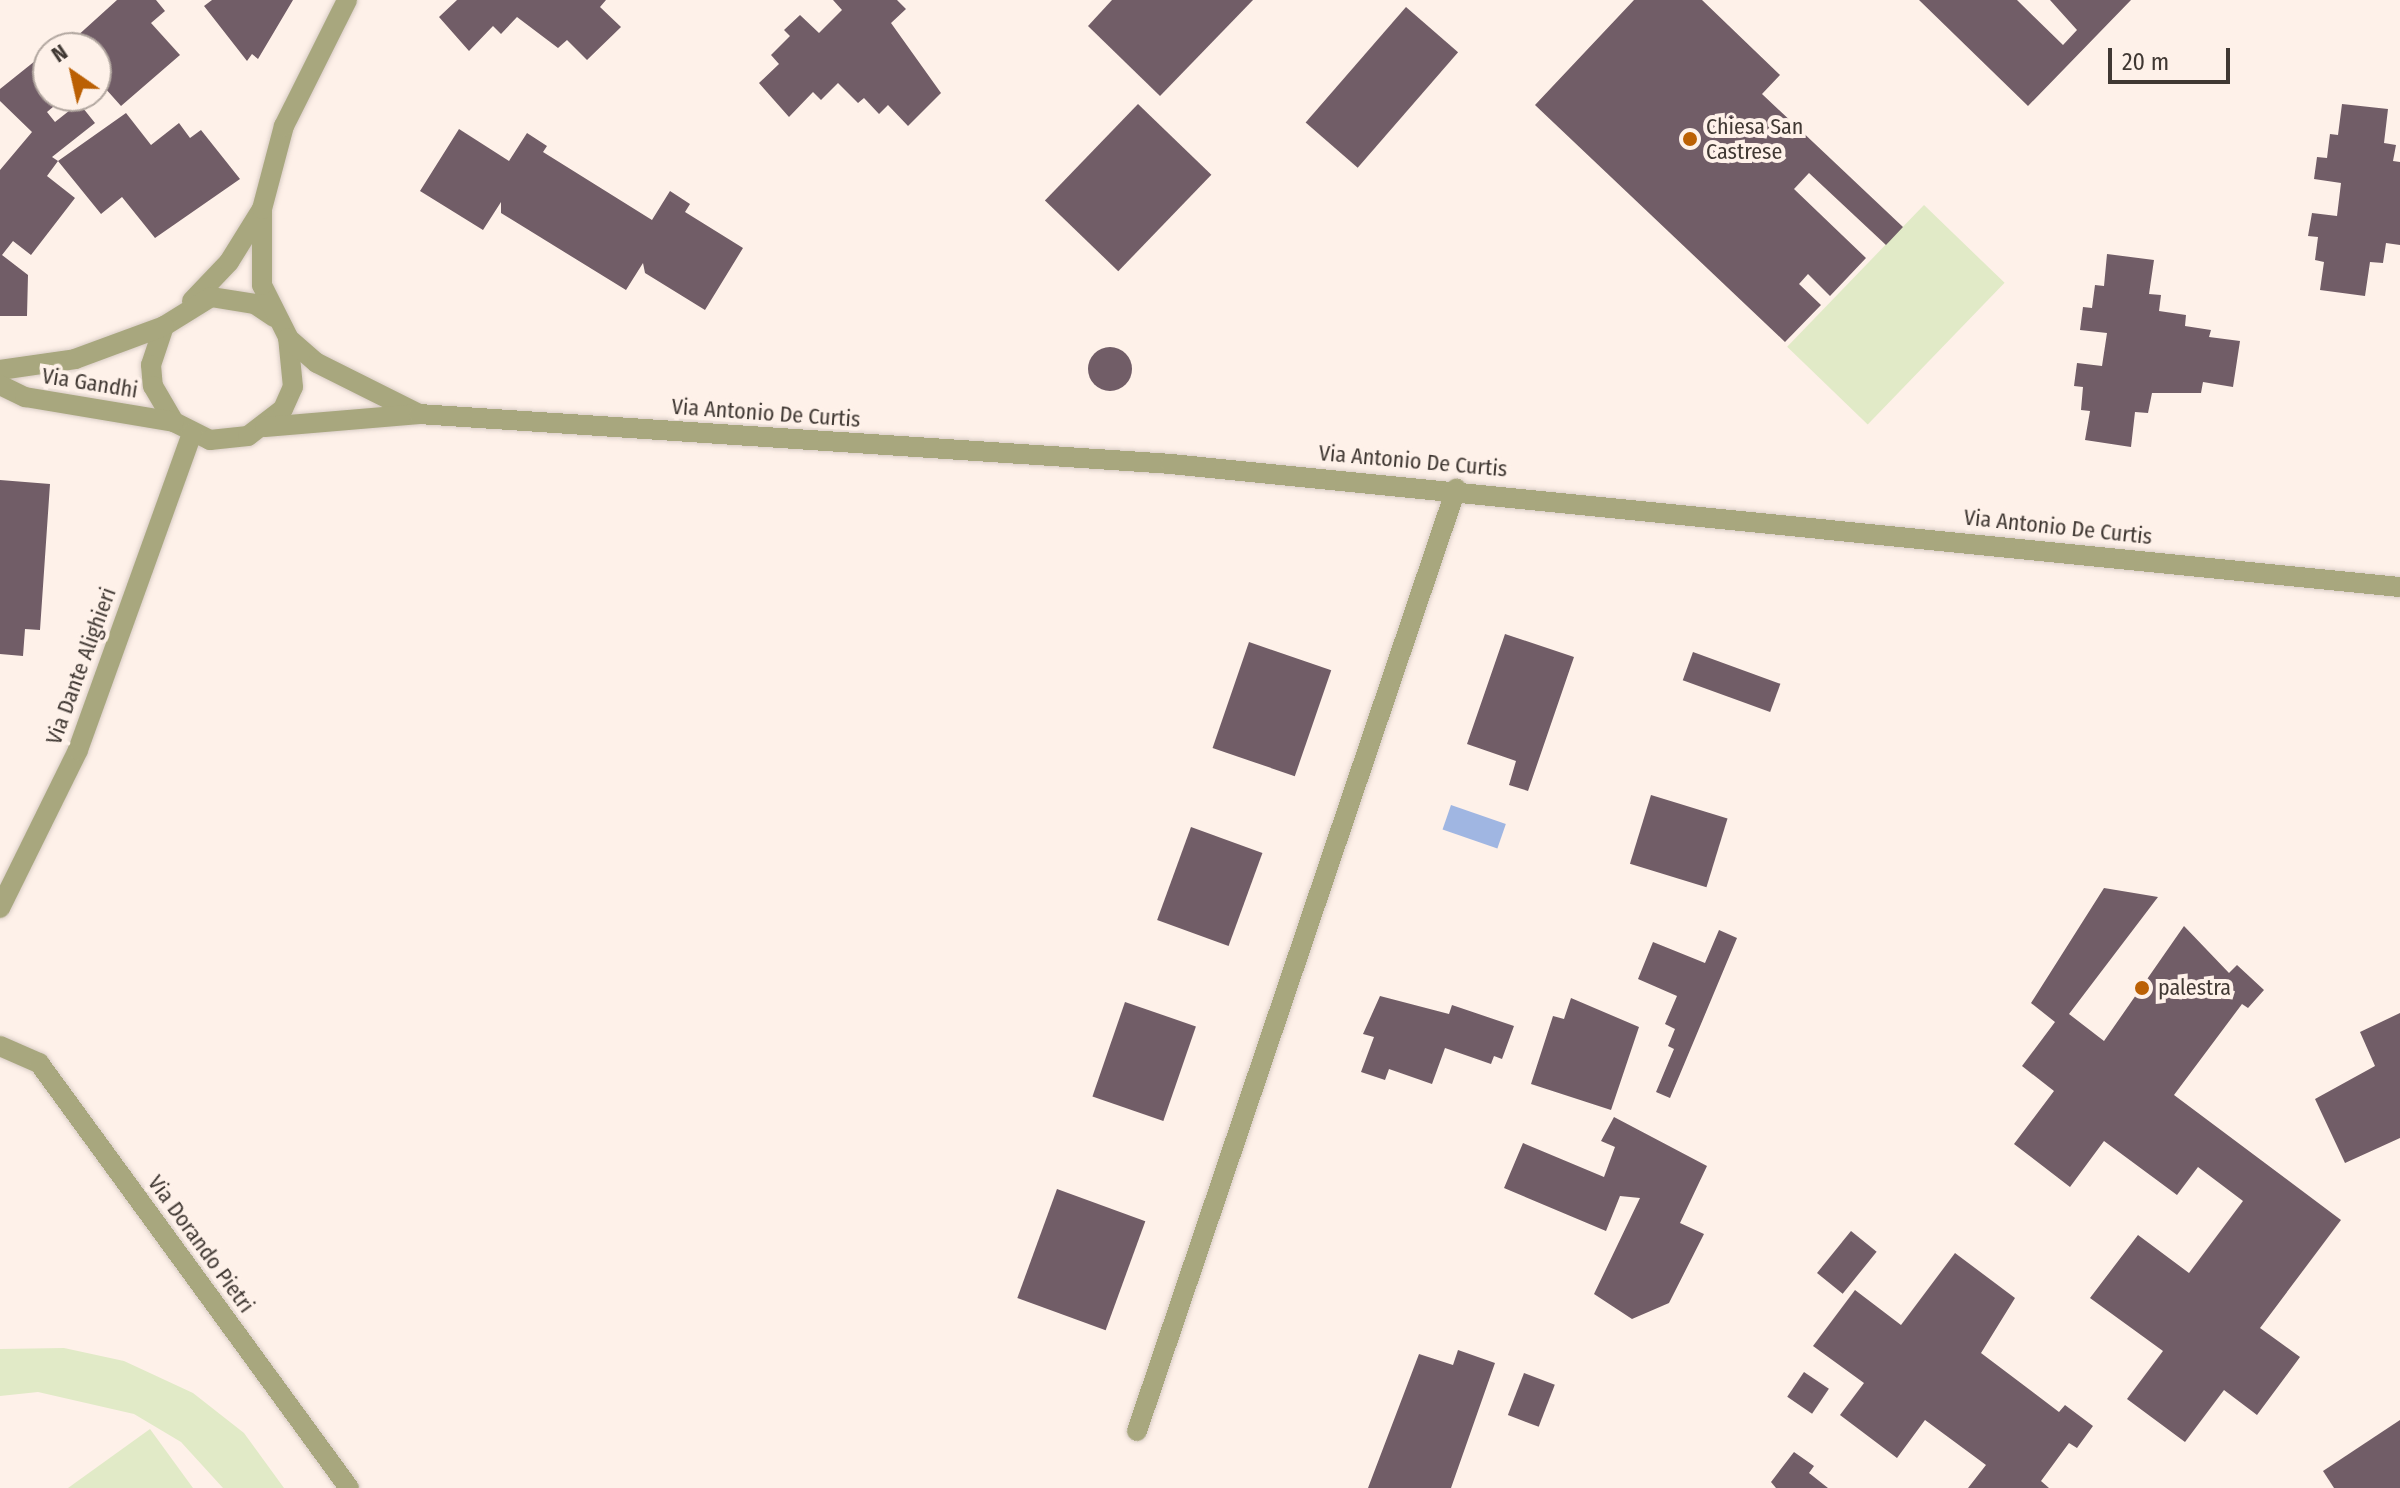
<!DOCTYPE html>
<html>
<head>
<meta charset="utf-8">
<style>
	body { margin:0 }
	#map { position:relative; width:2400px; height:1488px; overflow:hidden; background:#fef1e9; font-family:"Fira Sans Condensed",sans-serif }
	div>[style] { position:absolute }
	.green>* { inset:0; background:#e1eac7; transform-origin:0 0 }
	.water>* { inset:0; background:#a0b6e2; transform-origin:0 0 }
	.building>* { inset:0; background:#715d67; transform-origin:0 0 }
	.round { border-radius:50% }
	.roads { filter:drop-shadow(0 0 2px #d8ccc5) drop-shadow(0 0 2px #d8ccc5) }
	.service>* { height:20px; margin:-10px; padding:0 10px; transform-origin:10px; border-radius:10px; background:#a8a77e }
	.minor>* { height:20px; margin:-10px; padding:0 10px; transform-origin:10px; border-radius:10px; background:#a8a77e }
	.dots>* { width:22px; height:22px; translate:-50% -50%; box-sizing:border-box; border:4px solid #fef1e9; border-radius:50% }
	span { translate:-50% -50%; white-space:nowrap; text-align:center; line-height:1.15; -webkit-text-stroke:8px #fef1e9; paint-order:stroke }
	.poi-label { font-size:22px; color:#403833 }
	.left { translate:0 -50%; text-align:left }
	.street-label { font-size:22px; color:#403833 }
	.north { position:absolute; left:32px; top:32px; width:80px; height:80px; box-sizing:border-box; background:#fef1e9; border:2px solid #b2a7a0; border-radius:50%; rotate:326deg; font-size:22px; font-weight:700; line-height:32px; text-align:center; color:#403833 }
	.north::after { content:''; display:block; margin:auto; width:28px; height:36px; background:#bb6004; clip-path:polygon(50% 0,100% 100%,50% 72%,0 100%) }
	.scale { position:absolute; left:2108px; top:48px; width:122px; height:36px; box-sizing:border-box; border:4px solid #403833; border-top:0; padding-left:10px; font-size:24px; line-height:28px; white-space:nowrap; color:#403833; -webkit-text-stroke:6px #fef1e9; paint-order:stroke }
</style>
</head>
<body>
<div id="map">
	<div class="green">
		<div style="left:1924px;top:205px;width:112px;height:197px;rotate:44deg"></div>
		<div style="clip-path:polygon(64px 1348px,124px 1361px,193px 1393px,244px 1433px,284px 1488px,223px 1488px,181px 1442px,134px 1414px,38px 1392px,0 1396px,0 1349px)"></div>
		<div style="clip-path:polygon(150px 1429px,193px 1488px,68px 1488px)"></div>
	</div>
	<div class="water">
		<div style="left:1451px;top:805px;width:58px;height:26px;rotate:19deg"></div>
	</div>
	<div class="building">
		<div style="clip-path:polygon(117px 0,156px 0,165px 11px,151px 23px,180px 55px,121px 106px,96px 78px,96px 48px,64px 48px)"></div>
		<div style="clip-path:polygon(212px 0,293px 0,258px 59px,252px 54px,247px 61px,204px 6px)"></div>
		<div style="clip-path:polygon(457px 0,606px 0,600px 7px,621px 27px,587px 60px,567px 40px,558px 48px,517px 17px,501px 34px,493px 26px,469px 51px,439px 17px)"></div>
		<div style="clip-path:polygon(833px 0,897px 0,906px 9px,891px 23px,941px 93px,908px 126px,888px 105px,879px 114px,864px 98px,858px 103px,838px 83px,821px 100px,813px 92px,789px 117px,759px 83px,779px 64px,771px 55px,790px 36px,784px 30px,800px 15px,819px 33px,842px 10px)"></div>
		<div style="clip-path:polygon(1112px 0,1253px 0,1160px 96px,1088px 26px)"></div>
		<div style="clip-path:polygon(1634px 0,1702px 0,1780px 75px,1762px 94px,1903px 227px,1886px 245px,1809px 173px,1794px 189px,1866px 258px,1830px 296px,1808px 274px,1799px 284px,1821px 305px,1785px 342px,1535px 105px)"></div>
		<div style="clip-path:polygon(1919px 0,2017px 0,2063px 45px,2077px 30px,2050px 0,2131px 0,2028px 106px)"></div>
		<div style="left:1406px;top:7px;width:69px;height:153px;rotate:41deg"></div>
		<div style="clip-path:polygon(40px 57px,48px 68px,48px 96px,66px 96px,47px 112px,55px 122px,79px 103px,95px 123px,52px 157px,58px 161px,126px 113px,151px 145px,179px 123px,190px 138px,201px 130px,240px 179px,155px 238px,122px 197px,101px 214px,58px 161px,47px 176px,75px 198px,31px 255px,13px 241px,2px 255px,28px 275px,27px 316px,0 316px,0 170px,32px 132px,0 101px,0 89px)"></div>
		<div style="left:1138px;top:104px;width:102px;height:134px;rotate:44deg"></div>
		<div style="clip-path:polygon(2342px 104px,2388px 109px,2384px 143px,2396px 145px,2393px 161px,2400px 162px,2400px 245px,2386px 243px,2383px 263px,2370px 262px,2365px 296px,2320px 290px,2324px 262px,2315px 260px,2318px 237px,2308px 236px,2312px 213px,2337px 216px,2341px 183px,2314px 179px,2317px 157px,2327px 158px,2330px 134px,2338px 135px)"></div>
		<div style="clip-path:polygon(459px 129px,509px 161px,527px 133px,547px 146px,543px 152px,652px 220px,670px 191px,690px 204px,685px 212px,743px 248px,705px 310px,645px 273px,643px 263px,626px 290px,501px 213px,501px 202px,483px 230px,420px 191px)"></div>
		<div style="clip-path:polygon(2107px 254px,2154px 260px,2149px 294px,2161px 295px,2159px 311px,2186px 315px,2185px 326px,2211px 330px,2209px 337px,2240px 341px,2233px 387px,2203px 382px,2201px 393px,2152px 393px,2148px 413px,2135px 412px,2131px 447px,2085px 440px,2090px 411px,2081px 410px,2083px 387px,2074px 386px,2077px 363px,2102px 366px,2107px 333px,2080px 330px,2083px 307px,2092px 308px,2095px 285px,2104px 286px)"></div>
		<div class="round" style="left:1088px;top:347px;width:44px;height:44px"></div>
		<div style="clip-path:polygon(0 480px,50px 484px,40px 630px,25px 629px,23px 656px,0 654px)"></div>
		<div style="clip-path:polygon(1505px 634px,1574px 657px,1528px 791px,1509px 785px,1516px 761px,1467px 744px)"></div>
		<div style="left:1249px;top:642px;width:87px;height:112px;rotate:19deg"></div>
		<div style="left:1693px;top:652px;width:93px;height:30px;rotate:20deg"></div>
		<div style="left:1651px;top:795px;width:80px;height:72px;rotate:17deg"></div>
		<div style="left:1191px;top:827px;width:76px;height:99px;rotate:20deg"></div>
		<div style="clip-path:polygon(2104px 888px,2158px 897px,2069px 1014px,2104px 1041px,2184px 926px,2229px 973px,2237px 965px,2264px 990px,2248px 1008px,2242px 1004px,2174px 1095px,2341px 1220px,2260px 1328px,2300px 1357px,2257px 1415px,2224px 1390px,2185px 1442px,2127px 1399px,2163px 1351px,2090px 1298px,2138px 1235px,2189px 1273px,2243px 1201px,2198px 1167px,2177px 1195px,2104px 1141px,2070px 1187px,2014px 1144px,2054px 1091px,2022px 1066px,2055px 1022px,2031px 1003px)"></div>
		<div style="clip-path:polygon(1719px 930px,1737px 938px,1670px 1098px,1656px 1092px,1674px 1049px,1668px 1046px,1675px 1029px,1665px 1024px,1677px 996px,1638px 979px,1653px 942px,1705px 963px)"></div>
		<div style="clip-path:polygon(1380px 996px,1449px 1014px,1452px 1005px,1514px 1026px,1502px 1059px,1494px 1056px,1491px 1064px,1445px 1048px,1432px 1084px,1389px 1069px,1385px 1080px,1361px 1072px,1374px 1037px,1363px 1034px)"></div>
		<div style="clip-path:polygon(1571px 998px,1639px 1027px,1611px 1110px,1531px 1084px,1553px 1016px,1564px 1019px)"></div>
		<div style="left:1125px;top:1002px;width:75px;height:100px;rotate:19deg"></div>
		<div style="clip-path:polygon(2400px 1013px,2400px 1138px,2345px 1163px,2315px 1099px,2375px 1066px,2360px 1032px)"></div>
		<div style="clip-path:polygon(1614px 1117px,1707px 1166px,1680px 1223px,1704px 1234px,1669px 1303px,1632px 1319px,1594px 1294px,1640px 1198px,1620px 1196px,1606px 1231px,1504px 1188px,1523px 1143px,1604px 1177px,1615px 1147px,1601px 1141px)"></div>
		<div style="left:1057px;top:1189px;width:94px;height:116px;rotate:20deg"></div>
		<div style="left:1851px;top:1231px;width:33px;height:54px;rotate:39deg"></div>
		<div style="clip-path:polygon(1955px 1253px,2015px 1298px,1981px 1353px,2059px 1412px,2065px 1405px,2093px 1426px,2077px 1448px,2069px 1443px,2041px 1481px,2049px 1488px,1968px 1488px,1986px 1465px,1925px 1420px,1897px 1458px,1840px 1415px,1864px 1383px,1813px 1346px,1855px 1290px,1901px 1325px)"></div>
		<div style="clip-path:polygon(1458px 1350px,1495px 1363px,1451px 1488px,1368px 1488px,1419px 1354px,1453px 1365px)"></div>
		<div style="left:1804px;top:1372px;width:30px;height:30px;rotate:34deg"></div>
		<div style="left:1524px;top:1373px;width:33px;height:45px;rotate:21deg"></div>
		<div style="clip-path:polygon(2400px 1420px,2400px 1488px,2334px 1488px,2323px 1471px)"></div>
		<div style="clip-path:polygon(1794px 1452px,1814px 1466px,1809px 1473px,1828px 1488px,1776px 1488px,1771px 1482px)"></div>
	</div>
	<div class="roads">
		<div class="service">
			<div style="left:1137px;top:1431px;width:995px;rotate:-71.29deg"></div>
		</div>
		<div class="minor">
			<div style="left:192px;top:301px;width:54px;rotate:-46.5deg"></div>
			<div style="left:229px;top:262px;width:62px;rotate:-58.1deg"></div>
			<div style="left:274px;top:317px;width:23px;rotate:-146deg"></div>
			<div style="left:255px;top:304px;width:45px;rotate:-171deg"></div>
			<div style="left:211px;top:297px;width:55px;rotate:148.3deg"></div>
			<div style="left:164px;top:326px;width:41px;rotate:108.4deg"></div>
			<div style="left:151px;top:365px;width:21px;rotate:85deg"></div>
			<div style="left:153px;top:386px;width:42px;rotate:59.7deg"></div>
			<div style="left:174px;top:422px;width:40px;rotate:26.6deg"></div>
			<div style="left:210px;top:440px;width:38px;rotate:-6deg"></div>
			<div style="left:248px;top:436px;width:44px;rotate:-37.6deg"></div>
			<div style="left:283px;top:409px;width:24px;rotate:-66deg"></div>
			<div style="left:293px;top:387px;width:50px;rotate:-95.7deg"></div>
			<div style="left:288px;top:337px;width:58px;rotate:-116.6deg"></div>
			<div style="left:262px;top:285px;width:76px;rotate:-90deg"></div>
			<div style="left:262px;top:209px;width:86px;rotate:-75.2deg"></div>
			<div style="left:284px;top:126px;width:141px;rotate:-63.4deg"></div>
			<div style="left:288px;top:338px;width:38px;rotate:41deg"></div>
			<div style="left:317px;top:363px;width:114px;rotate:26.6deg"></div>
			<div style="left:0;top:370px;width:76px;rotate:-8.3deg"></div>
			<div style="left:75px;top:359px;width:95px;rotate:-20.3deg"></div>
			<div style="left:0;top:385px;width:28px;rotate:26deg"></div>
			<div style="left:25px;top:397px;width:151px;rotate:9.5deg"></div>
			<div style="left:265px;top:427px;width:155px;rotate:-4.8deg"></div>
			<div style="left:419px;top:414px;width:754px;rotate:3.8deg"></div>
			<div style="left:1171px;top:464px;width:1235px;rotate:5.72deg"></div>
			<div style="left:0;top:908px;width:176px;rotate:-63.7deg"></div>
			<div style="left:78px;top:750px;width:337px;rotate:-70.2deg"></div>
			<div style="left:0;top:1046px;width:43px;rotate:23.6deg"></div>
			<div style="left:39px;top:1063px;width:526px;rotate:53.89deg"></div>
		</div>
	</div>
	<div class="dots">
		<div style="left:1690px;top:139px;background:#bb6004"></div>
		<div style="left:2142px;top:988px;background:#bb6004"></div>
	</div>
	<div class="poi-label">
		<span class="left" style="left:1706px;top:139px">Chiesa San<br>Castrese</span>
		<span class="left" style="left:2158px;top:988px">palestra</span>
	</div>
	<div class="street-label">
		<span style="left:90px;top:383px;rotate:9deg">Via Gandhi</span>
		<span style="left:766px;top:413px;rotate:4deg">Via Antonio De Curtis</span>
		<span style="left:1413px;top:461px;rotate:5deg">Via Antonio De Curtis</span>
		<span style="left:2058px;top:527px;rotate:6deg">Via Antonio De Curtis</span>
		<span style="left:81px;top:666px;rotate:-70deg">Via Dante Alighieri</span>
		<span style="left:201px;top:1244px;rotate:54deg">Via Dorando Pietri</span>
	</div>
	<div class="north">N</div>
	<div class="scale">20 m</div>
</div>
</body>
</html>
